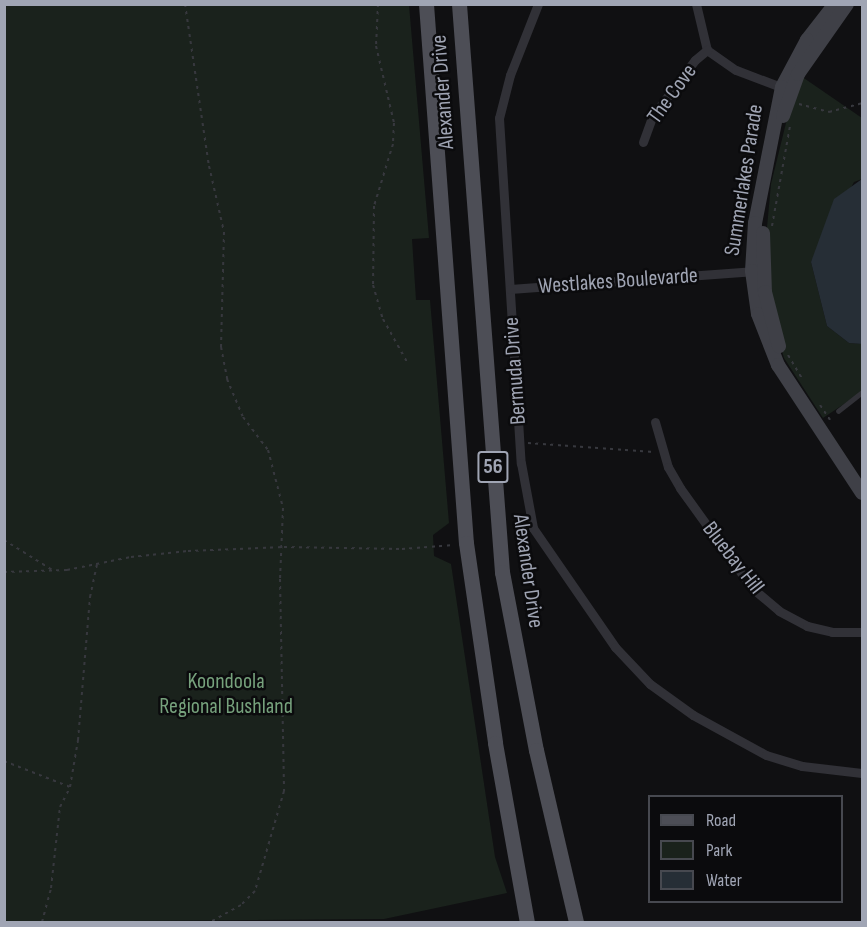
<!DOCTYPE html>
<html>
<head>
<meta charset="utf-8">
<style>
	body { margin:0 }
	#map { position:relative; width:867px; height:927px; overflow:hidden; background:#101012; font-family:"Sofia Sans Condensed",sans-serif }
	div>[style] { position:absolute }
	.green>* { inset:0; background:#1a221c }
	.water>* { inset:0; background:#262e36 }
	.path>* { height:2px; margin-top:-1px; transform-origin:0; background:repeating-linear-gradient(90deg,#37383e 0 3px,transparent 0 7.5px) }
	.lane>* { height:4.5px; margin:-2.25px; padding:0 2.25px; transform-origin:2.25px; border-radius:2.25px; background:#313137 }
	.street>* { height:9px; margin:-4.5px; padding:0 4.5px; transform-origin:4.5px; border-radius:4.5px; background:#313137 }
	.secondary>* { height:14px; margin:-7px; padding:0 7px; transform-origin:7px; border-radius:7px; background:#3f4047 }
	.primary>* { height:15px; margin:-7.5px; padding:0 7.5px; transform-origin:7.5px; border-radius:7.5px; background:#4d4e56 }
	span { translate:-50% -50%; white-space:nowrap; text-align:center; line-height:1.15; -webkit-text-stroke:5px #0b0b0d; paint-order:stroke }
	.shield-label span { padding:2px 4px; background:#0b0b0d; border:2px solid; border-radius:4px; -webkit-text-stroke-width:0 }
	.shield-label { font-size:21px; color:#a0a5b4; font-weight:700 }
	.street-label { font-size:22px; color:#a0a5b4 }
	.park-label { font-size:22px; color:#76a17c }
	.frame { position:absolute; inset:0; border:6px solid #a0a5b4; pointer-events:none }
	.legend { position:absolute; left:648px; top:795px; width:195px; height:108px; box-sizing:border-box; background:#0b0b0d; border:2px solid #474950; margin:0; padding:8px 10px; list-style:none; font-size:18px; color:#a0a5b4 }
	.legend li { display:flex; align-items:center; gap:12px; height:30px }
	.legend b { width:30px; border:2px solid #474950 }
</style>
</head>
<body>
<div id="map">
	<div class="green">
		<div style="clip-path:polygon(5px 4px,409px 5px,429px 238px,412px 239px,416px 300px,430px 300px,449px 523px,433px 535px,434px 556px,451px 564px,495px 857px,507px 893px,384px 919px,5px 922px)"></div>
		<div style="clip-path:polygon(798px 74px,862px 118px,862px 179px,854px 182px,811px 262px,827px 326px,849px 343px,862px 344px,862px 392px,823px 418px,784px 358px,765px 292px,763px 271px,771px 184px)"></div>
	</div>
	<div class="water">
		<div style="clip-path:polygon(862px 179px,862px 344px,849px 343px,827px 326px,811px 262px,834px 199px)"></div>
	</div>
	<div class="path">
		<div style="left:185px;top:4px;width:164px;rotate:81.6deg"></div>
		<div style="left:209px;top:166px;width:68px;rotate:77.2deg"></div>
		<div style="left:224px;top:232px;width:115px;rotate:91.5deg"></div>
		<div style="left:221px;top:347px;width:33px;rotate:79deg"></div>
		<div style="left:227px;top:379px;width:41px;rotate:67.2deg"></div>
		<div style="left:243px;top:417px;width:41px;rotate:52.9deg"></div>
		<div style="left:268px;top:450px;width:60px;rotate:75.5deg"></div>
		<div style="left:283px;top:508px;width:71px;rotate:92.4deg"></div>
		<div style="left:280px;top:579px;width:212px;rotate:88.9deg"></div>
		<div style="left:284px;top:791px;width:104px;rotate:106.2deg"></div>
		<div style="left:255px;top:891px;width:20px;rotate:135deg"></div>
		<div style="left:241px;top:905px;width:35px;rotate:151deg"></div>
		<div style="left:378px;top:4px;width:42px;rotate:92.7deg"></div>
		<div style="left:376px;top:46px;width:79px;rotate:76.8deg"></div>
		<div style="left:394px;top:123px;width:21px;rotate:93deg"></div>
		<div style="left:393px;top:144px;width:65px;rotate:107deg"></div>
		<div style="left:374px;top:206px;width:79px;rotate:90.7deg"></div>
		<div style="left:373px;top:285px;width:35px;rotate:74deg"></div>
		<div style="left:383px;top:319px;width:49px;rotate:60.8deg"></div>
		<div style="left:799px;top:104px;width:31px;rotate:15deg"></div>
		<div style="left:829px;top:112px;width:34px;rotate:-15deg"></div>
		<div style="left:772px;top:226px;width:102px;rotate:-79.8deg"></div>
		<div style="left:788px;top:355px;width:27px;rotate:59deg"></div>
		<div style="left:820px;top:405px;width:18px;rotate:56deg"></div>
		<div style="left:528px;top:443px;width:126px;rotate:4.1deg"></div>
		<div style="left:4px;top:540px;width:59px;rotate:31.8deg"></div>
		<div style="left:4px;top:572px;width:63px;rotate:-1.8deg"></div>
		<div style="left:67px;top:570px;width:65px;rotate:-11.5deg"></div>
		<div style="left:131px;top:557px;width:57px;rotate:-6deg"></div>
		<div style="left:188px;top:551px;width:96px;rotate:-2.4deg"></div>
		<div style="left:284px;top:547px;width:118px;rotate:1deg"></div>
		<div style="left:402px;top:549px;width:52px;rotate:-4.4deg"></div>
		<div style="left:4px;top:761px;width:71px;rotate:21.5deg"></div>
		<div style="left:42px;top:922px;width:35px;rotate:-75deg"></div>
		<div style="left:51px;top:888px;width:81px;rotate:-83.7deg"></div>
		<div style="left:60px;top:807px;width:22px;rotate:-63deg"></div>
		<div style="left:70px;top:787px;width:48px;rotate:-80.3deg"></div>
		<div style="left:78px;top:740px;width:144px;rotate:-85.2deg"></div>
		<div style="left:90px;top:597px;width:33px;rotate:-78deg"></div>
	</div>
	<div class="lane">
		<div style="left:838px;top:411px;width:31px;rotate:-38deg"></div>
	</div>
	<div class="street">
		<div style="left:538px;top:4px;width:76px;rotate:111.5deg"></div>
		<div style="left:510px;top:75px;width:44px;rotate:104.3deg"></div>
		<div style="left:499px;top:118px;width:346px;rotate:86.4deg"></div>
		<div style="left:521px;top:463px;width:66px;rotate:79.5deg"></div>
		<div style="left:533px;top:528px;width:145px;rotate:55.4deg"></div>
		<div style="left:615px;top:647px;width:51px;rotate:46.6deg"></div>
		<div style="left:650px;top:684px;width:53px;rotate:35.8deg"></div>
		<div style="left:693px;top:715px;width:83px;rotate:28.7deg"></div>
		<div style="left:766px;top:755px;width:38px;rotate:17deg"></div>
		<div style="left:802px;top:766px;width:60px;rotate:6.7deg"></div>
		<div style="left:696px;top:4px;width:47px;rotate:76.6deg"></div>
		<div style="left:707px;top:50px;width:35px;rotate:35deg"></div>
		<div style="left:736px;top:70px;width:53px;rotate:20.8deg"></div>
		<div style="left:643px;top:142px;width:27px;rotate:-70deg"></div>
		<div style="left:652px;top:117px;width:71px;rotate:-53deg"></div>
		<div style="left:695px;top:60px;width:16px;rotate:-40deg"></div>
		<div style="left:510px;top:289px;width:246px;rotate:-4.2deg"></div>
		<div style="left:655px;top:422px;width:47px;rotate:73.9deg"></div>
		<div style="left:668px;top:467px;width:24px;rotate:60deg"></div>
		<div style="left:680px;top:488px;width:123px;rotate:54.2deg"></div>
		<div style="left:752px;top:588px;width:35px;rotate:40deg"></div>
		<div style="left:779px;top:611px;width:32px;rotate:28deg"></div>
		<div style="left:807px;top:626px;width:26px;rotate:13deg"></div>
		<div style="left:832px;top:632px;width:30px"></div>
	</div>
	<div class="secondary">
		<div style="left:835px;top:4px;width:46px;rotate:127.9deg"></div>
		<div style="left:807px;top:40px;width:53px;rotate:118deg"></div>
		<div style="left:782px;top:87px;width:139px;rotate:101.2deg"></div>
		<div style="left:755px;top:223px;width:48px;rotate:93.6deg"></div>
		<div style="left:752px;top:271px;width:43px;rotate:82.1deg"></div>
		<div style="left:758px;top:314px;width:55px;rotate:68.6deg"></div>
		<div style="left:778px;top:365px;width:153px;rotate:56.7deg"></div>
		<div style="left:783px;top:116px;width:45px;rotate:-70.3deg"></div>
		<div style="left:798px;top:74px;width:85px;rotate:-55deg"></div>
		<div style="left:763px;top:233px;width:59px;rotate:88.1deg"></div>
		<div style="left:765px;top:292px;width:56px;rotate:75.5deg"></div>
	</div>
	<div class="primary">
		<div style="left:426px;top:4px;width:540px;rotate:85.76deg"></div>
		<div style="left:466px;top:543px;width:202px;rotate:81.7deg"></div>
		<div style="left:495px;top:743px;width:182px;rotate:79.9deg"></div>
		<div style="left:459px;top:4px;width:570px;rotate:85.67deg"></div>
		<div style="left:502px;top:572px;width:181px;rotate:79.2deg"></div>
		<div style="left:536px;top:750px;width:177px;rotate:76.9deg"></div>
	</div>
	<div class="shield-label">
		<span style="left:493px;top:467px">56</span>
	</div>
	<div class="street-label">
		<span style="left:443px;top:92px;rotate:-94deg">Alexander Drive</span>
		<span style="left:672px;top:94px;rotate:-54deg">The Cove</span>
		<span style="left:744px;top:180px;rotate:-81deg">Summerlakes Parade</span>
		<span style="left:618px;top:281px;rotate:-4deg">Westlakes Boulevarde</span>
		<span style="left:515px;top:371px;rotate:-94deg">Bermuda Drive</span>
		<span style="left:733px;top:558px;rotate:52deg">Bluebay Hill</span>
		<span style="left:528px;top:571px;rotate:82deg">Alexander Drive</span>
	</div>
	<div class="park-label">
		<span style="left:226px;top:694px">Koondoola<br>Regional Bushland</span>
	</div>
	<div class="frame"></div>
	<ul class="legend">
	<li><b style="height:8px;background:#4d4e56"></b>Road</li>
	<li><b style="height:16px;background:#1a221c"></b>Park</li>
	<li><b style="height:16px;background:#262e36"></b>Water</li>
	</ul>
</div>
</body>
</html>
